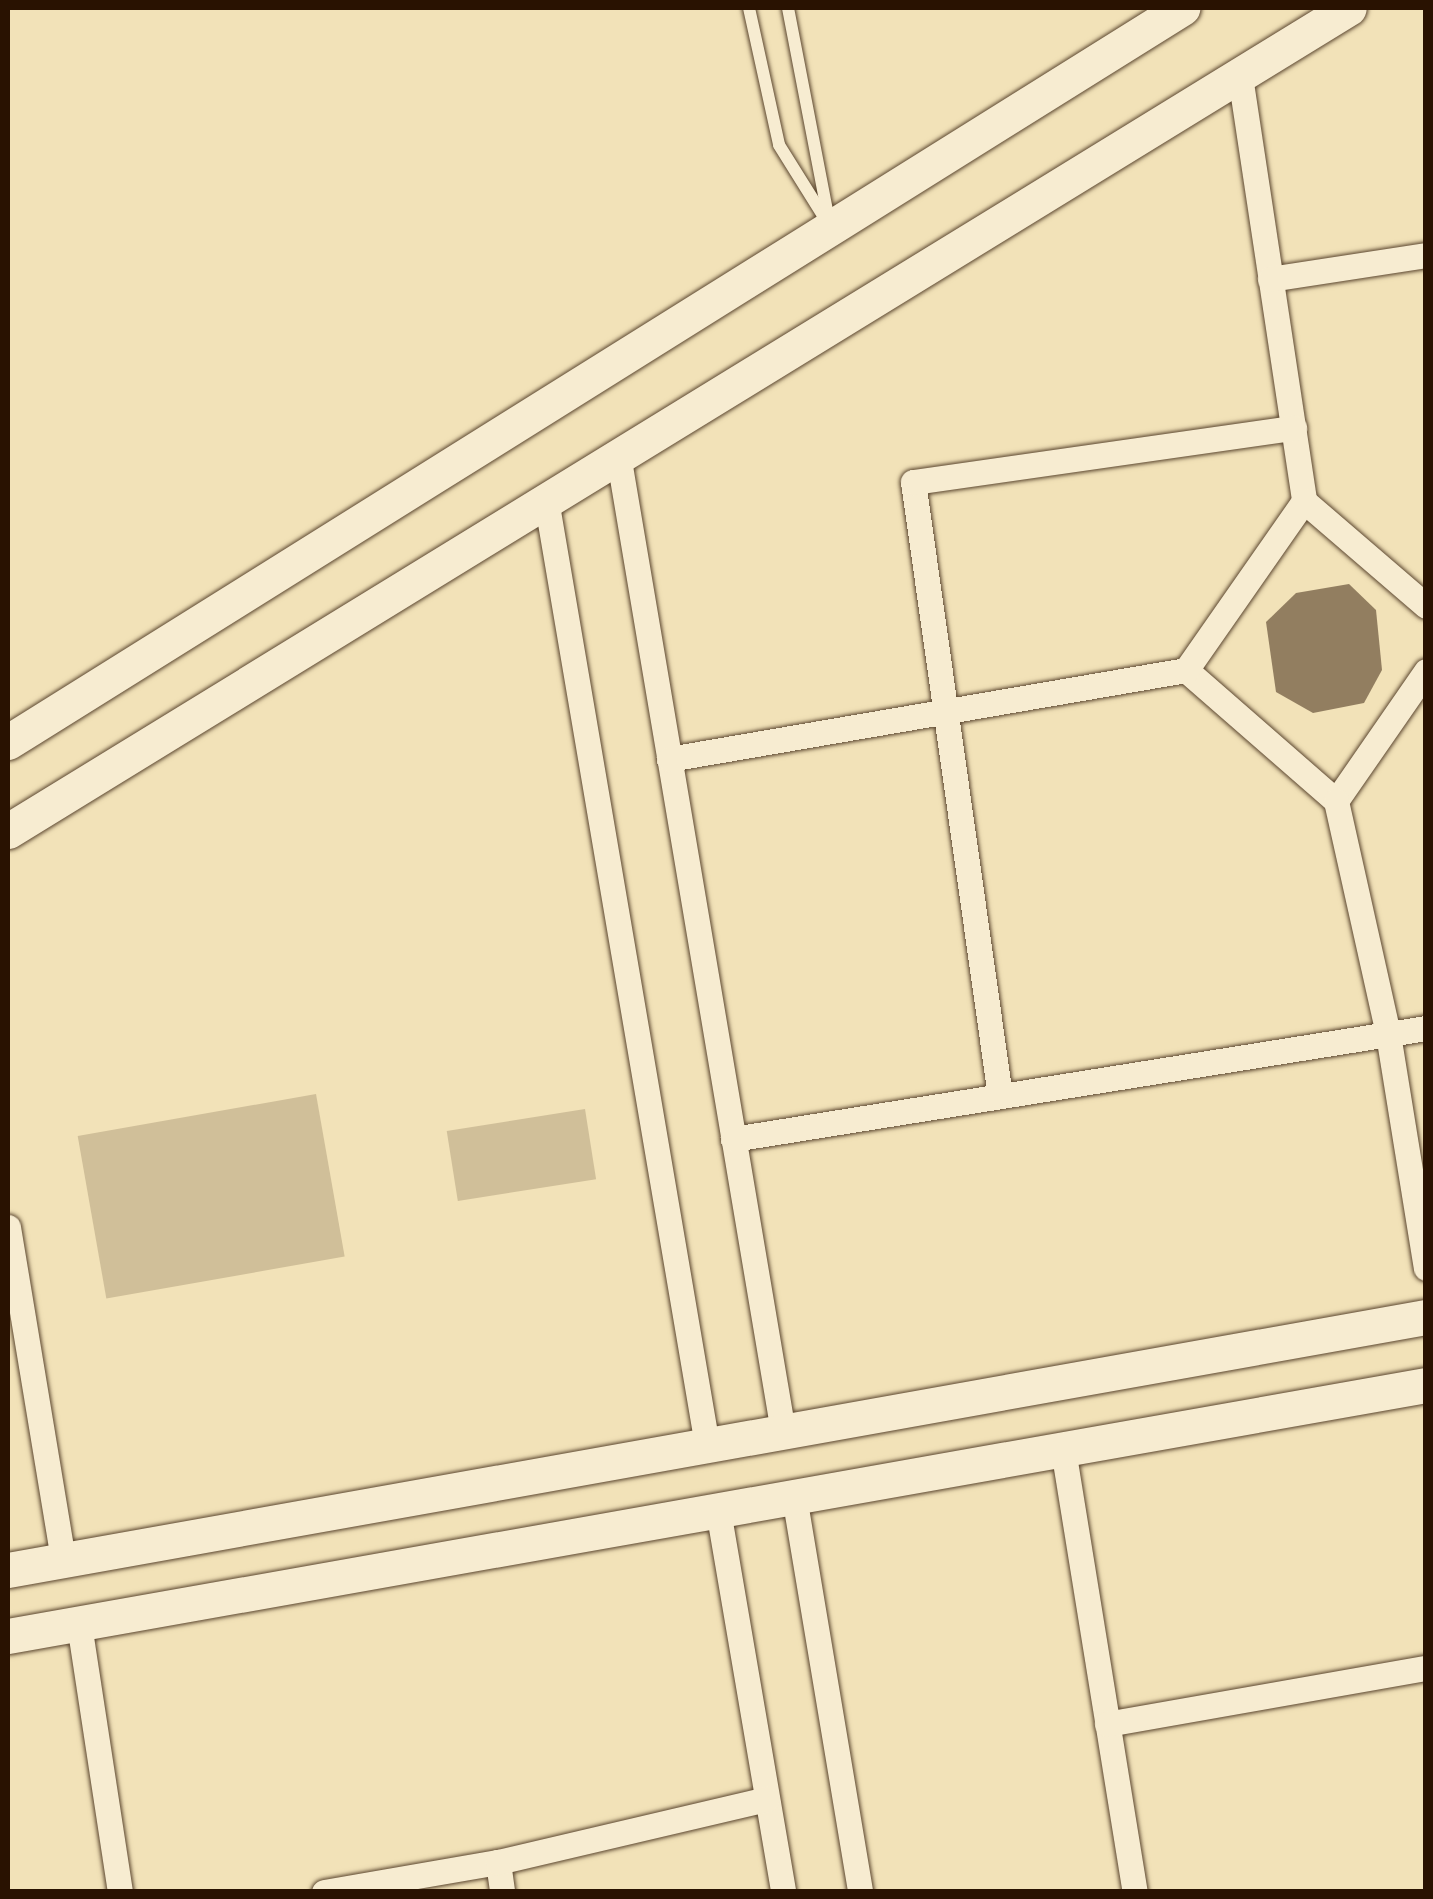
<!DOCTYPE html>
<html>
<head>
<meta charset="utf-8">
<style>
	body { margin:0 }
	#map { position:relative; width:1433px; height:1899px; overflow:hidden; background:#f2e2b8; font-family:"IM FELL Great Primer",serif }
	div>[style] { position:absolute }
	.green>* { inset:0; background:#d0bf99; transform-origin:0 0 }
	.building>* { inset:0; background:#927e60 }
	.roads { filter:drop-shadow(0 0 2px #5b462f) drop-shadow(0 0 2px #5b462f) }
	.lane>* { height:12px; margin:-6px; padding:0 6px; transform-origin:6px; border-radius:6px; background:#f7ecd1 }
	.street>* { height:25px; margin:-12.5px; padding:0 12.5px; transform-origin:12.5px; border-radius:12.5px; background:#f7ecd1 }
	.secondary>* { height:35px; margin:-17.5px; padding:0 17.5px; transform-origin:17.5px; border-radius:17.5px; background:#f7ecd1 }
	span { translate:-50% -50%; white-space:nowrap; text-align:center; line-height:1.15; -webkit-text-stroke:10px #f7ecd1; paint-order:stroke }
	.frame { position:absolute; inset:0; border:10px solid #291201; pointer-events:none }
</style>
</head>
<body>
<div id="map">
	<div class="green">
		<div style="left:316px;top:1094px;width:165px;height:242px;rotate:80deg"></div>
		<div style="left:585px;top:1109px;width:71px;height:140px;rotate:81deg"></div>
	</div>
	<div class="building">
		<div style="clip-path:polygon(1349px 584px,1376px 610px,1382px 670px,1364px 703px,1313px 713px,1276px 692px,1266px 622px,1296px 593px)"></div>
	</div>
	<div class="roads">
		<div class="lane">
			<div style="left:749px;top:8px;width:140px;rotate:77.6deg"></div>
			<div style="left:779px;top:145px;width:94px;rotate:58deg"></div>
			<div style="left:788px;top:8px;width:216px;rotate:79.1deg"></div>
		</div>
		<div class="street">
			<div style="left:1240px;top:76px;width:430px;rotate:81.4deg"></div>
			<div style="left:1270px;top:279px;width:158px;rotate:-8.7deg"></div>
			<div style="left:619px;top:460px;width:986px;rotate:80.42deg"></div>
			<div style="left:547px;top:505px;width:954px;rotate:80.34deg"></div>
			<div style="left:1186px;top:670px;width:199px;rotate:41.1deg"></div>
			<div style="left:1336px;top:801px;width:158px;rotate:-55.3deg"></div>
			<div style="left:669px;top:759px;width:525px;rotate:-9.77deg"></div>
			<div style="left:1186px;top:670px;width:206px;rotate:-55.1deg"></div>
			<div style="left:1304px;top:501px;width:161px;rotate:40.7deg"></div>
			<div style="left:1336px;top:801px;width:239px;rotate:77.4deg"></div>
			<div style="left:1388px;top:1034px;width:237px;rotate:80.8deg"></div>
			<div style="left:1000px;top:1096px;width:620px;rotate:-98.06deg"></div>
			<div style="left:913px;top:482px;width:385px;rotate:-8.1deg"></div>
			<div style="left:733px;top:1139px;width:702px;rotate:-9.1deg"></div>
			<div style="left:8px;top:1227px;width:338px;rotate:80.6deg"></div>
			<div style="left:1063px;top:1449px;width:449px;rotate:80.8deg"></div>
			<div style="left:794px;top:1496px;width:401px;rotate:80.5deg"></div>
			<div style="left:718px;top:1510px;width:387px;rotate:80.3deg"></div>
			<div style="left:79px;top:1624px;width:271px;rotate:81.3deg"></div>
			<div style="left:1107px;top:1724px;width:324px;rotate:-10deg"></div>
			<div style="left:498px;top:1862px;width:30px;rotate:82deg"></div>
			<div style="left:324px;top:1892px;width:177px;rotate:-9.8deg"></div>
			<div style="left:498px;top:1862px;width:276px;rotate:-13.2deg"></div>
		</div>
		<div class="secondary">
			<div style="left:8px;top:742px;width:1385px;rotate:-32.01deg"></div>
			<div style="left:8px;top:831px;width:1573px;rotate:-31.54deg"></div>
			<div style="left:8px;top:1570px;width:1440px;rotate:-10.12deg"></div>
			<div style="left:8px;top:1636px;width:1440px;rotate:-10.04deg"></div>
		</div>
	</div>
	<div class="frame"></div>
</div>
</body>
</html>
